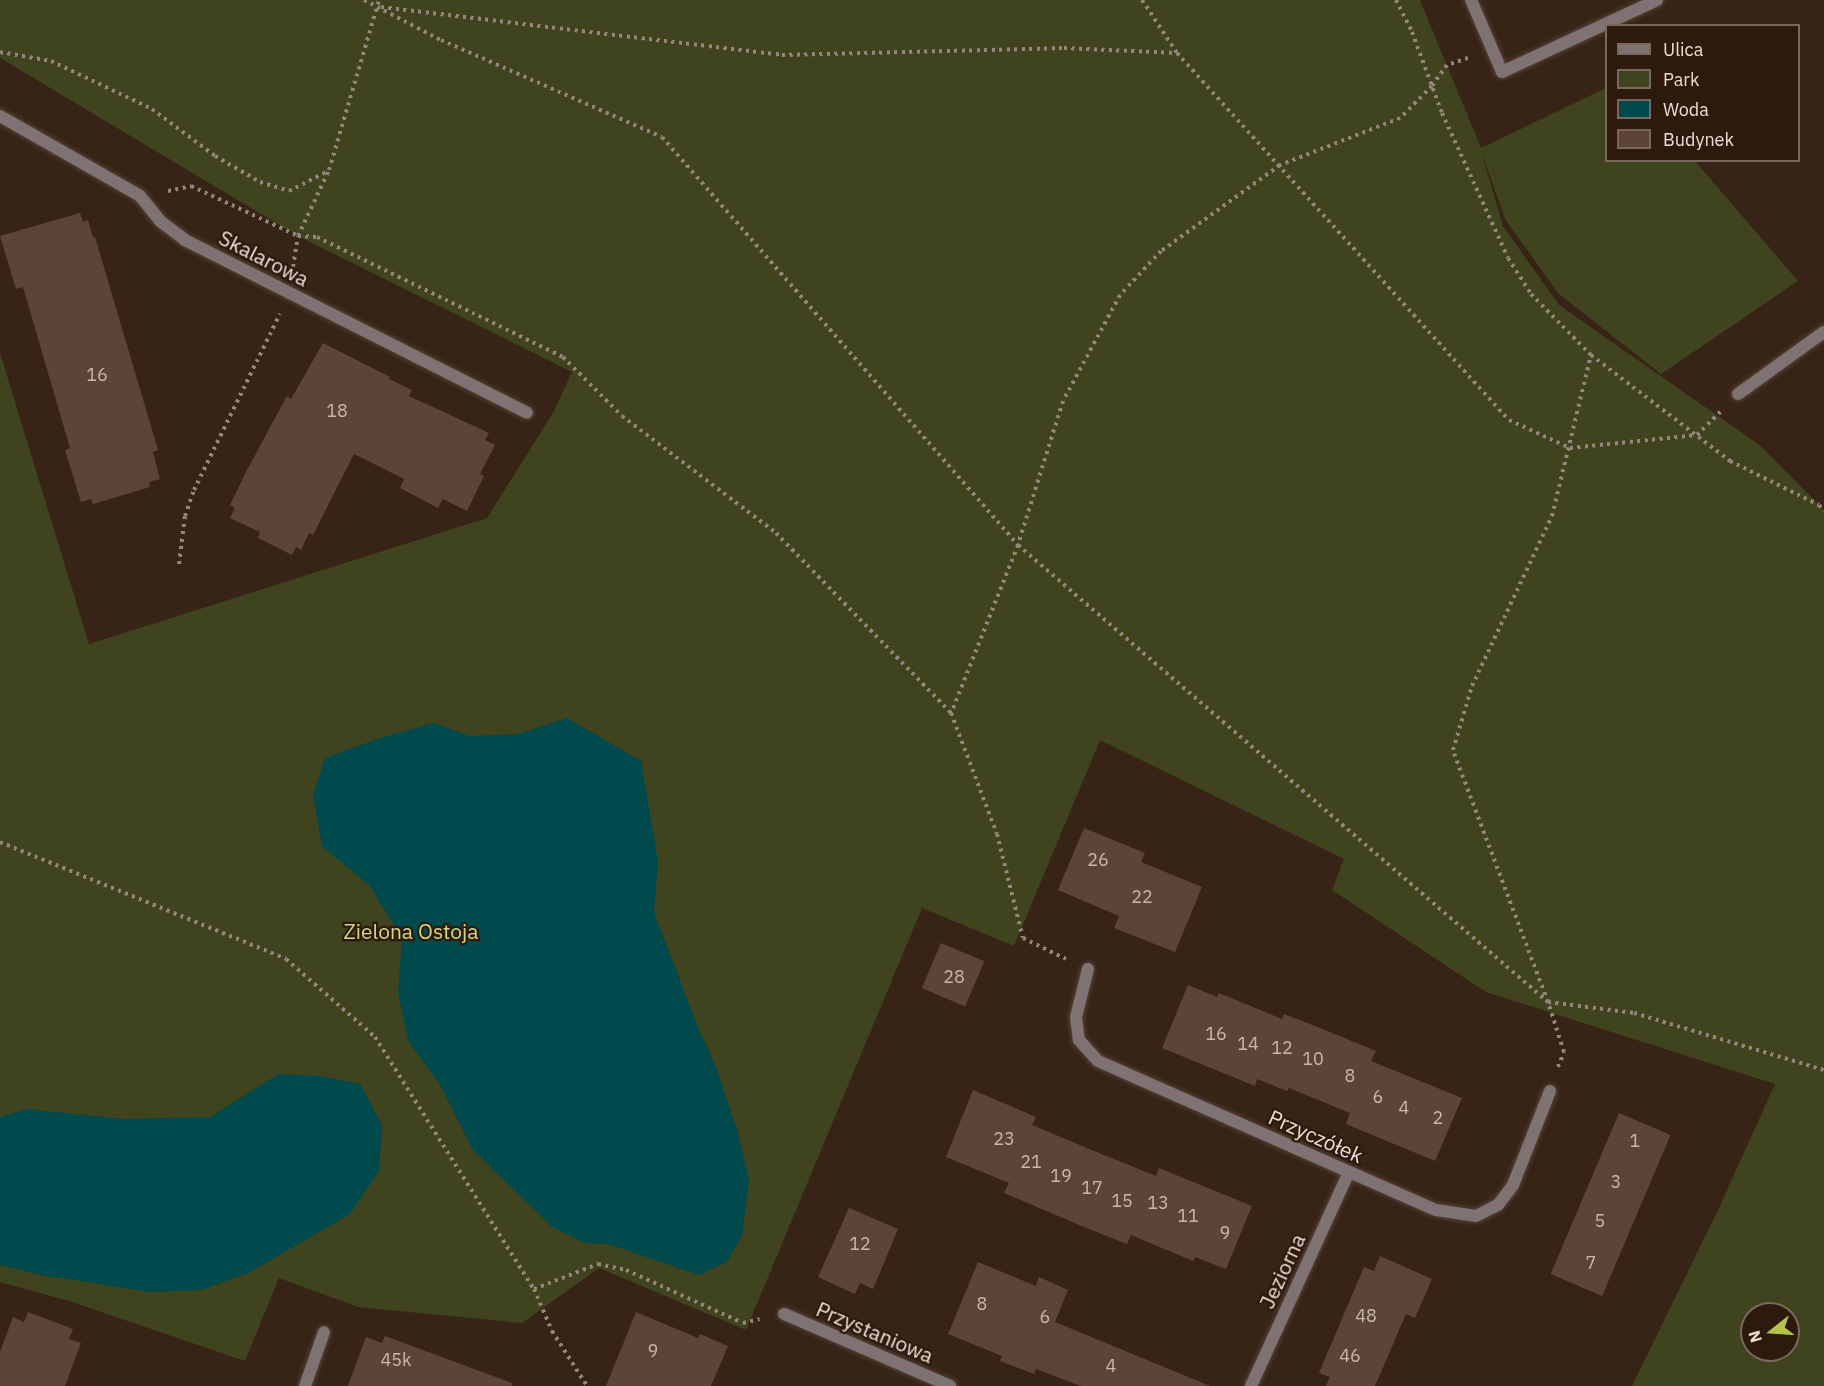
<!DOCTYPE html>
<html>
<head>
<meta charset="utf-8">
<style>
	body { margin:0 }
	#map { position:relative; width:1824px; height:1386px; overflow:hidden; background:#382417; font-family:"IBM Plex Sans",sans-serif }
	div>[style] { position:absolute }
	.green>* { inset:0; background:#3f431e }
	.water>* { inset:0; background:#004a4e }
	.building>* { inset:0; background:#5c4538; transform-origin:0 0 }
	.path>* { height:4px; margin-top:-2px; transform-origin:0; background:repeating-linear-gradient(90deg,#96857b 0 3px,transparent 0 7.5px) }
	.roads { filter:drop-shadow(0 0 2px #554236) drop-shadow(0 0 2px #554236) }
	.service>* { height:12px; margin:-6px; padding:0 6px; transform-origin:6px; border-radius:6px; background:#7f7273 }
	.minor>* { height:12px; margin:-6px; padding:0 6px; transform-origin:6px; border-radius:6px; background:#7f7273 }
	span { translate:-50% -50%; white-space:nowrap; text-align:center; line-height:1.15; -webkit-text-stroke:4.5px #2d1a0d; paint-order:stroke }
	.number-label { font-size:18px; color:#c8b8ae }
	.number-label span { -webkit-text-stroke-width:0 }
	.street-label { font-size:21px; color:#ecded6 }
	.park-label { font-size:21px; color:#d0db85 }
	.legend { position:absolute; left:1605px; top:24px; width:195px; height:138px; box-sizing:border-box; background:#2d1a0d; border:2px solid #79685d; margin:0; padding:8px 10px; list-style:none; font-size:18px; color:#ecded6 }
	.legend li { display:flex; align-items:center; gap:12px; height:30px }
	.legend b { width:30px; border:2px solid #79685d }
	.north { position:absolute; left:1740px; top:1302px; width:60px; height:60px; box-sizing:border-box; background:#2d1a0d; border:2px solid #79685d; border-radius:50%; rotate:253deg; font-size:16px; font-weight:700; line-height:24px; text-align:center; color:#ecded6 }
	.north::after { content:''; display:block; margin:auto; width:21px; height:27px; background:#b3c24b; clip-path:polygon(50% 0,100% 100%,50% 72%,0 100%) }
</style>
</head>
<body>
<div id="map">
	<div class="green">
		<div style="clip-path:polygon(evenodd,0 0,1420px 0,1481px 148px,1606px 88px,1606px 160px,1695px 161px,1798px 281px,1661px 374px,1559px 294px,1506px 221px,1481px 151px,1503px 226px,1559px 305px,1761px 446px,1824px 510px,1824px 1386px,1632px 1386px,1718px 1210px,1775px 1084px,1486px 992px,1332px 890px,1344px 859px,1100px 740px,1014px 946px,922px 908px,746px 1330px,599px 1268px,522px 1323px,358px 1307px,279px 1278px,245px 1361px,69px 1301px,0 1282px,0 353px,89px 644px,487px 518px,553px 413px,572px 372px,298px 236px,0 58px,0 0,1752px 1314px,1788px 1314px,1788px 1350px,1752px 1350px,1752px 1314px)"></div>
	</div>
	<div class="water">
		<div style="clip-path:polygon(567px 718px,641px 761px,658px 862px,654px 912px,697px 1025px,716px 1067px,737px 1130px,749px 1180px,742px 1236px,727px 1262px,699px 1275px,608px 1244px,584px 1243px,551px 1226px,473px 1150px,439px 1083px,408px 1041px,398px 992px,402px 938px,369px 885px,322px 846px,313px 795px,325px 758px,380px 738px,434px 723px,469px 736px,518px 734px)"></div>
		<div style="clip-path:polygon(278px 1074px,320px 1076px,360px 1084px,382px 1125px,379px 1171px,350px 1214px,248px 1273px,201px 1290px,150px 1292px,41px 1275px,0 1265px,0 1117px,26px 1109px,124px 1119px,210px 1117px)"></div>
	</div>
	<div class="building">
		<div style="clip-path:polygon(80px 213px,83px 222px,88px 220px,93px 237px,95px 237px,158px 450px,153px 452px,160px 479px,149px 482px,150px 487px,93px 504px,91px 499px,81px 502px,65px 450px,70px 448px,23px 287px,16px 289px,0 236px)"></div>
		<div style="clip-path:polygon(323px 343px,390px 377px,389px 379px,412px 390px,409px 396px,489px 433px,485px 440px,495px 445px,480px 474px,484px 476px,467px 511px,443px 499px,438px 508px,400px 488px,404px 479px,354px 454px,313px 535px,309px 533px,301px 550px,296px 547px,292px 555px,258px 538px,260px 532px,230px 518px,235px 508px,230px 505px,247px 470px,287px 396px,291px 399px)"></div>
		<div style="clip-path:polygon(1084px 828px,1145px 853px,1141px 862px,1202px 887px,1175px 952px,1114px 928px,1119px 916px,1058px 890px)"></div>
		<div style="left:941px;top:943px;width:47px;height:49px;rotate:23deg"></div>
		<div style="clip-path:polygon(1188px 985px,1217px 997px,1219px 993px,1282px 1019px,1284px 1014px,1320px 1028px,1376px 1051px,1371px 1061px,1462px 1098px,1435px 1161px,1346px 1124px,1350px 1113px,1289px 1088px,1287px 1091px,1257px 1079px,1255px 1086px,1162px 1048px)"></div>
		<div style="clip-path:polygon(973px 1090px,1036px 1117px,1032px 1125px,1094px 1151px,1156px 1176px,1159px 1168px,1252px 1206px,1226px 1269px,1195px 1257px,1193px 1261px,1131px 1235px,1127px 1244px,1084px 1227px,1004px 1193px,1009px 1183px,946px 1157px)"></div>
		<div style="left:1619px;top:1113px;width:56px;height:175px;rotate:23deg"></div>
		<div style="clip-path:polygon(849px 1208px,898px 1229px,873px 1289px,860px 1283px,855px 1294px,818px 1277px)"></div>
		<div style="clip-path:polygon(1380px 1256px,1432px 1279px,1415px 1318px,1406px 1314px,1375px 1386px,1326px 1386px,1330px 1377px,1319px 1373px,1364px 1267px,1374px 1271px)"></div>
		<div style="clip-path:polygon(978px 1262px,1036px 1286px,1039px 1277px,1068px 1290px,1055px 1322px,1210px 1386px,1081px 1386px,1036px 1369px,1034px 1374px,1000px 1361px,1002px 1356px,948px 1334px)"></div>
		<div style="clip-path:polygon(28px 1312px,73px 1329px,69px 1339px,81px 1343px,65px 1386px,0 1386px,0 1352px,13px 1317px,24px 1322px)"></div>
		<div style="clip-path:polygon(636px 1312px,698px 1338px,700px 1334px,728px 1346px,711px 1386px,606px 1386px)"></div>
		<div style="clip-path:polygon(385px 1336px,512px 1383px,512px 1386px,348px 1386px,366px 1337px,382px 1343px)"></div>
	</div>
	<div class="path">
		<div style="left:364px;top:0;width:87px;rotate:27.5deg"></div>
		<div style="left:441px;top:40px;width:241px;rotate:23.7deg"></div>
		<div style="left:662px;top:137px;width:541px;rotate:48.89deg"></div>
		<div style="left:1018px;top:545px;width:181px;rotate:111.7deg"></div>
		<div style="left:1142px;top:0;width:64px;rotate:56.6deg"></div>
		<div style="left:1177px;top:53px;width:495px;rotate:47.9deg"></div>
		<div style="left:1509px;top:420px;width:67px;rotate:24.7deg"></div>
		<div style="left:1570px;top:448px;width:128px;rotate:-5.8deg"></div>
		<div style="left:1697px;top:435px;width:35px;rotate:-45deg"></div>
		<div style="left:1396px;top:0;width:36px;rotate:63deg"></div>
		<div style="left:1412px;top:32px;width:86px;rotate:69.7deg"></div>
		<div style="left:1442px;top:113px;width:159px;rotate:65.5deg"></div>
		<div style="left:1508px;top:258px;width:43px;rotate:57.4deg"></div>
		<div style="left:1531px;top:294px;width:86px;rotate:45.5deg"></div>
		<div style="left:1591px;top:355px;width:175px;rotate:37.3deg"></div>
		<div style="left:1730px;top:461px;width:99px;rotate:26.3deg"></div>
		<div style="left:1819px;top:505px;width:8px;rotate:50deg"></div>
		<div style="left:381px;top:7px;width:404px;rotate:6.8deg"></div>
		<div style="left:782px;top:55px;width:282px;rotate:-1.4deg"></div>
		<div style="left:1064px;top:48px;width:113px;rotate:2.5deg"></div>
		<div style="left:0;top:52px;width:52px;rotate:10deg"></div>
		<div style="left:51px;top:61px;width:112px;rotate:25.4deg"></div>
		<div style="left:152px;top:109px;width:79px;rotate:36.7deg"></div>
		<div style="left:215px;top:156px;width:52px;rotate:30deg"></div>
		<div style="left:260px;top:182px;width:30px;rotate:17deg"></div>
		<div style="left:289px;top:191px;width:44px;rotate:-27.1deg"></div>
		<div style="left:1468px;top:58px;width:22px;rotate:162deg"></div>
		<div style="left:1447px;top:65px;width:26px;rotate:126deg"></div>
		<div style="left:1432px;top:86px;width:45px;rotate:135deg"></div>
		<div style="left:1400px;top:118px;width:129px;rotate:158.6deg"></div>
		<div style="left:1280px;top:165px;width:147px;rotate:144.1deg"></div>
		<div style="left:1161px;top:251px;width:60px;rotate:133deg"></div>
		<div style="left:1120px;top:295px;width:120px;rotate:118.3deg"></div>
		<div style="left:1063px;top:401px;width:151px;rotate:107.4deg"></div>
		<div style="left:1018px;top:545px;width:700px;rotate:40.77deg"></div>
		<div style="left:1548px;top:1002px;width:87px;rotate:7.3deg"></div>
		<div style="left:1634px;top:1013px;width:198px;rotate:16.7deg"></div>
		<div style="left:168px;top:191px;width:24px;rotate:-12deg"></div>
		<div style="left:191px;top:186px;width:118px;rotate:25deg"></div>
		<div style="left:298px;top:236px;width:19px;rotate:3deg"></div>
		<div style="left:317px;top:237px;width:274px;rotate:26deg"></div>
		<div style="left:563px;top:357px;width:83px;rotate:45deg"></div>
		<div style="left:622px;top:416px;width:193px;rotate:37.2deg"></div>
		<div style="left:776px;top:533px;width:251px;rotate:45.8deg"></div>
		<div style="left:951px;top:713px;width:129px;rotate:69.2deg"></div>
		<div style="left:997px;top:834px;width:107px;rotate:76deg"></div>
		<div style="left:1023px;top:938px;width:48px;rotate:26deg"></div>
		<div style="left:293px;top:267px;width:31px;rotate:-81deg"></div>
		<div style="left:298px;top:236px;width:73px;rotate:-64.8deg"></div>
		<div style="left:329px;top:170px;width:177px;rotate:-73.6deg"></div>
		<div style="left:179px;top:564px;width:48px;rotate:-82.9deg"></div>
		<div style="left:185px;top:516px;width:28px;rotate:-71deg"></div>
		<div style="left:194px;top:490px;width:196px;rotate:-64deg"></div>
		<div style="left:0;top:842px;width:309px;rotate:22.2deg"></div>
		<div style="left:286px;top:959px;width:118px;rotate:41.2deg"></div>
		<div style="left:375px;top:1037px;width:298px;rotate:57.8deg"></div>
		<div style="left:534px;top:1289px;width:46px;rotate:66.8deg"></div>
		<div style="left:552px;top:1331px;width:65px;rotate:57.5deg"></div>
		<div style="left:1558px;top:1067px;width:16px;rotate:-68deg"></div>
		<div style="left:1564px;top:1052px;width:52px;rotate:-107.7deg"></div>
		<div style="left:1548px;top:1002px;width:269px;rotate:-110.7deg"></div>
		<div style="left:1453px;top:750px;width:67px;rotate:-73.5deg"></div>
		<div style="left:1472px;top:686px;width:188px;rotate:-64.8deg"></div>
		<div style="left:1552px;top:516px;width:166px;rotate:-76.4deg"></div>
		<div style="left:534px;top:1289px;width:69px;rotate:-21.3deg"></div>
		<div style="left:598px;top:1264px;width:29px;rotate:12deg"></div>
		<div style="left:626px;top:1270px;width:128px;rotate:24.4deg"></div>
		<div style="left:743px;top:1323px;width:17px;rotate:-13deg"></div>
	</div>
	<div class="roads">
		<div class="service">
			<div style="left:1471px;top:0;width:78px;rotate:66.7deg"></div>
			<div style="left:1502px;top:72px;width:171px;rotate:-24.9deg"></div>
			<div style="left:305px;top:1386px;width:57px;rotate:-70.6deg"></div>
		</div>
		<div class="minor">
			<div style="left:0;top:116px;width:161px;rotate:29.7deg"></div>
			<div style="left:140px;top:196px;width:32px;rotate:51deg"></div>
			<div style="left:160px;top:221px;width:31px;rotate:37deg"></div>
			<div style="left:185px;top:240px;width:383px;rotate:26.8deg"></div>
			<div style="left:1738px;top:394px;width:106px;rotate:-35.8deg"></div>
			<div style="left:1088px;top:969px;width:49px;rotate:104deg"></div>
			<div style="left:1076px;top:1017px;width:23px;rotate:83deg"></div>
			<div style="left:1079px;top:1040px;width:28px;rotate:48deg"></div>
			<div style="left:1098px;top:1061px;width:369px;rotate:23.8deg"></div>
			<div style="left:1436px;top:1210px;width:40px;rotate:8.5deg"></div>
			<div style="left:1476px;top:1216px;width:25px;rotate:-27deg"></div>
			<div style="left:1498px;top:1205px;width:25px;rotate:-53deg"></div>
			<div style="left:1513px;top:1185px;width:101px;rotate:-68.5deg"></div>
			<div style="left:784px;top:1314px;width:181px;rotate:23.4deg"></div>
			<div style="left:1251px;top:1386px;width:235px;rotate:-65.4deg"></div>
		</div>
	</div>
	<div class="number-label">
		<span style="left:97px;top:375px">16</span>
		<span style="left:337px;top:411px">18</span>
		<span style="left:1098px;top:860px">26</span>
		<span style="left:1142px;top:897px">22</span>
		<span style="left:954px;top:977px">28</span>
		<span style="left:1216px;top:1034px">16</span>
		<span style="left:1248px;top:1044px">14</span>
		<span style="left:1282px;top:1048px">12</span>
		<span style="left:1313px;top:1059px">10</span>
		<span style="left:1350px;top:1076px">8</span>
		<span style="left:1378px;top:1097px">6</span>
		<span style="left:1404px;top:1108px">4</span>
		<span style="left:1438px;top:1118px">2</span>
		<span style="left:1004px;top:1139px">23</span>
		<span style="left:1635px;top:1141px">1</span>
		<span style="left:1031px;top:1162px">21</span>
		<span style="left:1061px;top:1176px">19</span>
		<span style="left:1616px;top:1182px">3</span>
		<span style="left:1092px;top:1188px">17</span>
		<span style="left:1122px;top:1201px">15</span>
		<span style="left:1158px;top:1203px">13</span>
		<span style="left:1188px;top:1216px">11</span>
		<span style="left:1600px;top:1221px">5</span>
		<span style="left:1225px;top:1233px">9</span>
		<span style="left:860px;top:1244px">12</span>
		<span style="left:1591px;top:1263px">7</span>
		<span style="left:982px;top:1304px">8</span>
		<span style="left:1366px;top:1316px">48</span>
		<span style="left:1045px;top:1317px">6</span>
		<span style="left:653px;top:1351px">9</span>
		<span style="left:1350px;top:1356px">46</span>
		<span style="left:396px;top:1360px">45k</span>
		<span style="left:1111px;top:1366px">4</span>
	</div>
	<div class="street-label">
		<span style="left:264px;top:258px;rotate:27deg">Skalarowa</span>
		<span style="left:1316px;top:1136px;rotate:24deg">Przyczółek</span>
		<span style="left:1282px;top:1271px;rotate:-65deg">Jeziorna</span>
		<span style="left:875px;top:1332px;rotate:23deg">Przystaniowa</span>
	</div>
	<div class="park-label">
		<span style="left:411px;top:931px">Zielona Ostoja</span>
	</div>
	<ul class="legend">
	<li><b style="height:8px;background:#7f7273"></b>Ulica</li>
	<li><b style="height:16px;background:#3f431e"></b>Park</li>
	<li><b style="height:16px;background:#004a4e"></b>Woda</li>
	<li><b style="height:16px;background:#5c4538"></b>Budynek</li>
	</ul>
	<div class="north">N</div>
</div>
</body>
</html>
